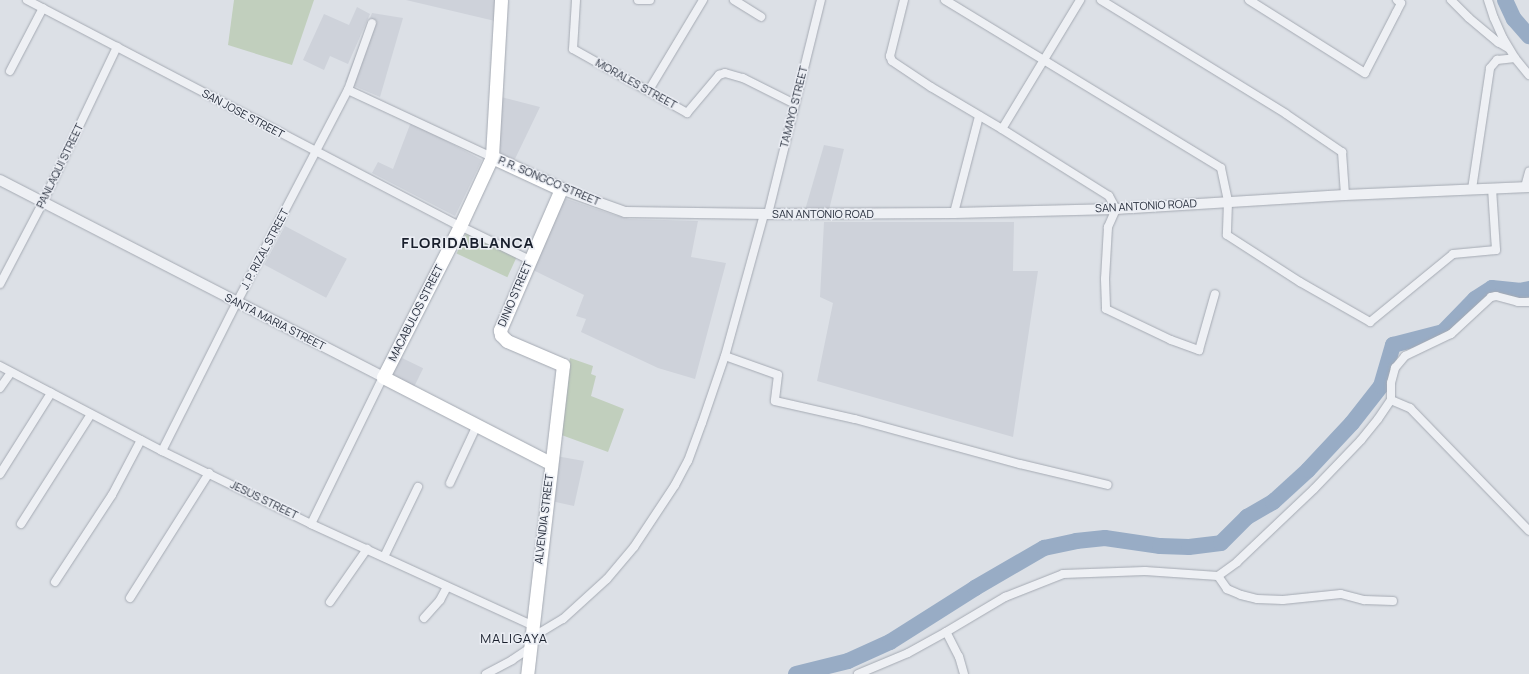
<!DOCTYPE html>
<html>
<head>
<meta charset="utf-8">
<style>
	body { margin:0 }
	#map { position:relative; width:1529px; height:674px; overflow:hidden; background:#dce0e6; font-family:Manrope,sans-serif }
	div>[style] { position:absolute }
	.built>* { inset:0; background:#ced2da; transform-origin:0 0 }
	.green>* { inset:0; background:#c1cfbd; transform-origin:0 0 }
	.river>* { height:16px; margin:-8px; padding:0 8px; transform-origin:8px; border-radius:8px; background:#98acc5 }
	.roads { filter:drop-shadow(0 0 1px #a5aab3) drop-shadow(0 0 1px #a5aab3) }
	.minor>* { height:8px; margin:-4px; padding:0 4px; transform-origin:4px; border-radius:4px; background:#eef0f4 }
	.tertiary>* { height:10px; margin:-5px; padding:0 5px; transform-origin:5px; border-radius:5px; background:#eef0f4 }
	.primary>* { height:13px; margin:-6.5px; padding:0 6.5px; transform-origin:6.5px; border-radius:6.5px; background:#fff }
	span { translate:-50% -50%; white-space:nowrap; text-align:center; line-height:1.15; -webkit-text-stroke:3px #ebeef4; paint-order:stroke }
	.street-label { font-size:11px; color:#262d3b }
	.quarter-label { font-size:13px; color:#191f2c; letter-spacing:1px }
	.district-label { font-size:15px; color:#191f2c; font-weight:700; letter-spacing:1px }
</style>
</head>
<body>
<div id="map">
	<div class="built">
		<div style="clip-path:polygon(406px 0,496px 0,495px 21px)"></div>
		<div style="clip-path:polygon(357px 7px,370px 14px,348px 64px,330px 56px,324px 70px,303px 60px,324px 14px,349px 25px)"></div>
		<div style="clip-path:polygon(372px 13px,403px 18px,380px 97px,345px 82px)"></div>
		<div style="clip-path:polygon(501px 97px,540px 107px,514px 161px,503px 156px,499px 151px)"></div>
		<div style="clip-path:polygon(411px 122px,482px 160px,455px 216px,372px 173px,378px 162px,393px 169px)"></div>
		<div style="clip-path:polygon(824px 145px,844px 149px,829px 210px,805px 210px)"></div>
		<div style="clip-path:polygon(564px 198px,614px 215px,630px 219px,698px 221px,691px 257px,726px 263px,695px 379px,658px 368px,581px 332px,586px 319px,576px 316px,584px 295px,533px 270px)"></div>
		<div style="clip-path:polygon(824px 222px,1014px 222px,1013px 271px,1038px 271px,1013px 437px,817px 381px,833px 303px,820px 297px)"></div>
		<div style="left:285px;top:226px;width:70px;height:44px;rotate:28deg"></div>
		<div style="left:398px;top:356px;width:28px;height:20px;rotate:26deg"></div>
		<div style="clip-path:polygon(556px 456px,584px 461px,574px 506px,551px 501px)"></div>
	</div>
	<div class="green">
		<div style="clip-path:polygon(234px 0,314px 0,292px 65px,228px 45px)"></div>
		<div style="left:468px;top:229px;width:56px;height:27px;rotate:25deg"></div>
		<div style="clip-path:polygon(570px 358px,593px 366px,591px 374px,596px 376px,591px 396px,624px 409px,608px 452px,556px 433px)"></div>
	</div>
	<div class="river">
		<div style="left:1505px;top:0;width:21px;rotate:65deg"></div>
		<div style="left:1514px;top:19px;width:23px;rotate:49deg"></div>
		<div style="left:796px;top:674px;width:54px;rotate:-14deg"></div>
		<div style="left:848px;top:661px;width:46px;rotate:-24.3deg"></div>
		<div style="left:890px;top:642px;width:101px;rotate:-32.4deg"></div>
		<div style="left:975px;top:588px;width:80px;rotate:-30.1deg"></div>
		<div style="left:1044px;top:548px;width:33px;rotate:-12deg"></div>
		<div style="left:1076px;top:541px;width:29px;rotate:-6deg"></div>
		<div style="left:1105px;top:538px;width:56px;rotate:8.3deg"></div>
		<div style="left:1160px;top:546px;width:29px;rotate:2deg"></div>
		<div style="left:1189px;top:547px;width:32px;rotate:-7deg"></div>
		<div style="left:1221px;top:543px;width:37px;rotate:-45deg"></div>
		<div style="left:1247px;top:517px;width:30px;rotate:-30deg"></div>
		<div style="left:1273px;top:502px;width:47px;rotate:-42.4deg"></div>
		<div style="left:1308px;top:470px;width:64px;rotate:-46.9deg"></div>
		<div style="left:1352px;top:423px;width:47px;rotate:-51.9deg"></div>
		<div style="left:1381px;top:386px;width:43px;rotate:-73.7deg"></div>
		<div style="left:1393px;top:345px;width:52px;rotate:-14.6deg"></div>
		<div style="left:1443px;top:332px;width:46px;rotate:-45.9deg"></div>
		<div style="left:1475px;top:299px;width:20px;rotate:-33deg"></div>
		<div style="left:1492px;top:288px;width:27px;rotate:6deg"></div>
		<div style="left:1519px;top:291px;width:10px;rotate:-11deg"></div>
	</div>
	<div class="roads">
		<div class="minor">
			<div style="left:27px;top:0;width:488px;rotate:27.6deg"></div>
			<div style="left:460px;top:226px;width:78px;rotate:25.9deg"></div>
			<div style="left:576px;top:0;width:49px;rotate:93.5deg"></div>
			<div style="left:573px;top:49px;width:131px;rotate:29.3deg"></div>
			<div style="left:687px;top:113px;width:50px;rotate:-49.9deg"></div>
			<div style="left:719px;top:75px;width:6px;rotate:-18deg"></div>
			<div style="left:725px;top:73px;width:19px;rotate:16deg"></div>
			<div style="left:743px;top:78px;width:58px;rotate:26.6deg"></div>
			<div style="left:638px;top:0;width:12px"></div>
			<div style="left:734px;top:0;width:32px;rotate:32deg"></div>
			<div style="left:904px;top:0;width:58px;rotate:104deg"></div>
			<div style="left:890px;top:56px;width:5px;rotate:68deg"></div>
			<div style="left:892px;top:61px;width:47px;rotate:33.7deg"></div>
			<div style="left:931px;top:87px;width:82px;rotate:30.6deg"></div>
			<div style="left:1002px;top:129px;width:126px;rotate:32.1deg"></div>
			<div style="left:1109px;top:196px;width:15px;rotate:62deg"></div>
			<div style="left:1116px;top:209px;width:20px;rotate:114deg"></div>
			<div style="left:1108px;top:227px;width:52px;rotate:93.3deg"></div>
			<div style="left:1105px;top:279px;width:30px;rotate:88deg"></div>
			<div style="left:1106px;top:309px;width:72px;rotate:25.5deg"></div>
			<div style="left:1171px;top:340px;width:30px;rotate:20deg"></div>
			<div style="left:1199px;top:350px;width:58px;rotate:-74.1deg"></div>
			<div style="left:945px;top:0;width:323px;rotate:31.3deg"></div>
			<div style="left:1221px;top:168px;width:35px;rotate:78deg"></div>
			<div style="left:1228px;top:202px;width:33px;rotate:92deg"></div>
			<div style="left:1227px;top:235px;width:87px;rotate:32.8deg"></div>
			<div style="left:1300px;top:282px;width:81px;rotate:29.7deg"></div>
			<div style="left:1370px;top:322px;width:107px;rotate:-39.3deg"></div>
			<div style="left:1453px;top:254px;width:43px;rotate:-5.3deg"></div>
			<div style="left:1496px;top:250px;width:62px;rotate:-93.7deg"></div>
			<div style="left:1101px;top:0;width:217px;rotate:31.6deg"></div>
			<div style="left:1286px;top:114px;width:68px;rotate:34.2deg"></div>
			<div style="left:1342px;top:152px;width:43px;rotate:86deg"></div>
			<div style="left:1249px;top:0;width:137px;rotate:32.2deg"></div>
			<div style="left:1365px;top:73px;width:68px;rotate:-62.7deg"></div>
			<div style="left:1396px;top:13px;width:11px;rotate:-63deg"></div>
			<div style="left:1401px;top:3px;width:5px;rotate:-143deg"></div>
			<div style="left:1451px;top:0;width:25px;rotate:45deg"></div>
			<div style="left:1469px;top:18px;width:38px;rotate:40deg"></div>
			<div style="left:1498px;top:42px;width:12px;rotate:31deg"></div>
			<div style="left:1488px;top:0;width:19px;rotate:72deg"></div>
			<div style="left:1494px;top:18px;width:22px;rotate:66deg"></div>
			<div style="left:1503px;top:38px;width:23px;rotate:59deg"></div>
			<div style="left:1515px;top:58px;width:22px;rotate:51deg"></div>
			<div style="left:10px;top:71px;width:71px;rotate:-62.4deg"></div>
			<div style="left:348px;top:90px;width:159px;rotate:25deg"></div>
			<div style="left:649px;top:90px;width:105px;rotate:-59deg"></div>
			<div style="left:1002px;top:129px;width:151px;rotate:-58.8deg"></div>
			<div style="left:1525px;top:187px;width:16px;rotate:-75deg"></div>
			<div style="left:1472px;top:189px;width:122px;rotate:-81.5deg"></div>
			<div style="left:1490px;top:68px;width:11px;rotate:-49deg"></div>
			<div style="left:1497px;top:60px;width:18px;rotate:-6deg"></div>
			<div style="left:954px;top:213px;width:100px;rotate:-75.5deg"></div>
			<div style="left:768px;top:214px;width:220px;rotate:-76.1deg"></div>
			<div style="left:0;top:284px;width:93px;rotate:-62.3deg"></div>
			<div style="left:43px;top:202px;width:172px;rotate:-64.5deg"></div>
			<div style="left:725px;top:356px;width:56px;rotate:19.7deg"></div>
			<div style="left:778px;top:375px;width:26px;rotate:97deg"></div>
			<div style="left:775px;top:401px;width:82px;rotate:12.7deg"></div>
			<div style="left:855px;top:419px;width:171px;rotate:15.3deg"></div>
			<div style="left:1020px;top:464px;width:90px;rotate:13.4deg"></div>
			<div style="left:0;top:366px;width:183px;rotate:27.7deg"></div>
			<div style="left:162px;top:451px;width:166px;rotate:26.1deg"></div>
			<div style="left:311px;top:524px;width:243px;rotate:24.6deg"></div>
			<div style="left:0;top:388px;width:19px;rotate:-55deg"></div>
			<div style="left:1391px;top:400px;width:21px;rotate:23deg"></div>
			<div style="left:1410px;top:408px;width:171px;rotate:45.9deg"></div>
			<div style="left:162px;top:451px;width:167px;rotate:-63.3deg"></div>
			<div style="left:237px;top:302px;width:239px;rotate:-62.4deg"></div>
			<div style="left:348px;top:90px;width:71px;rotate:-70.3deg"></div>
			<div style="left:0;top:474px;width:96px;rotate:-57.8deg"></div>
			<div style="left:450px;top:483px;width:64px;rotate:-65deg"></div>
			<div style="left:21px;top:524px;width:130px;rotate:-57.5deg"></div>
			<div style="left:311px;top:524px;width:164px;rotate:-63.9deg"></div>
			<div style="left:384px;top:557px;width:78px;rotate:-64.1deg"></div>
			<div style="left:1218px;top:576px;width:16px;rotate:55deg"></div>
			<div style="left:1227px;top:589px;width:15px;rotate:23deg"></div>
			<div style="left:1241px;top:595px;width:16px;rotate:14deg"></div>
			<div style="left:1257px;top:599px;width:26px;rotate:2deg"></div>
			<div style="left:1283px;top:600px;width:58px;rotate:-5.9deg"></div>
			<div style="left:1341px;top:594px;width:24px;rotate:15deg"></div>
			<div style="left:1364px;top:600px;width:29px;rotate:2deg"></div>
			<div style="left:55px;top:582px;width:104px;rotate:-56.8deg"></div>
			<div style="left:112px;top:495px;width:62px;rotate:-62.2deg"></div>
			<div style="left:130px;top:598px;width:148px;rotate:-57.7deg"></div>
			<div style="left:330px;top:602px;width:65px;rotate:-55.1deg"></div>
			<div style="left:424px;top:618px;width:24px;rotate:-48deg"></div>
			<div style="left:440px;top:600px;width:15px;rotate:-62deg"></div>
			<div style="left:531px;top:638px;width:37px;rotate:-31deg"></div>
			<div style="left:563px;top:619px;width:59px;rotate:-42.3deg"></div>
			<div style="left:607px;top:579px;width:42px;rotate:-49.8deg"></div>
			<div style="left:634px;top:547px;width:74px;rotate:-56.5deg"></div>
			<div style="left:675px;top:485px;width:27px;rotate:-62deg"></div>
			<div style="left:688px;top:461px;width:40px;rotate:-69.8deg"></div>
			<div style="left:702px;top:423px;width:71px;rotate:-71.1deg"></div>
			<div style="left:725px;top:356px;width:147px;rotate:-74.6deg"></div>
			<div style="left:486px;top:674px;width:30px;rotate:-28deg"></div>
			<div style="left:512px;top:660px;width:22px;rotate:-34deg"></div>
			<div style="left:858px;top:674px;width:54px;rotate:-22.8deg"></div>
			<div style="left:908px;top:653px;width:43px;rotate:-28.9deg"></div>
			<div style="left:964px;top:674px;width:18px;rotate:-106deg"></div>
			<div style="left:959px;top:657px;width:28px;rotate:-117deg"></div>
			<div style="left:946px;top:632px;width:69px;rotate:-30.7deg"></div>
			<div style="left:1005px;top:597px;width:62px;rotate:-21.6deg"></div>
			<div style="left:1063px;top:574px;width:82px;rotate:-2.1deg"></div>
			<div style="left:1145px;top:571px;width:73px;rotate:3.9deg"></div>
			<div style="left:1218px;top:576px;width:24px;rotate:-36deg"></div>
			<div style="left:1237px;top:562px;width:106px;rotate:-43.5deg"></div>
			<div style="left:1314px;top:489px;width:68px;rotate:-46.2deg"></div>
			<div style="left:1361px;top:440px;width:27px;rotate:-51deg"></div>
			<div style="left:1378px;top:419px;width:23px;rotate:-56deg"></div>
			<div style="left:1391px;top:400px;width:17px;rotate:-90deg"></div>
			<div style="left:1391px;top:383px;width:16px;rotate:-75deg"></div>
			<div style="left:1395px;top:368px;width:16px;rotate:-50deg"></div>
			<div style="left:1405px;top:356px;width:51px;rotate:-25.6deg"></div>
			<div style="left:1451px;top:334px;width:54px;rotate:-42.8deg"></div>
			<div style="left:1491px;top:297px;width:5px;rotate:-11deg"></div>
			<div style="left:1496px;top:296px;width:23px;rotate:15deg"></div>
			<div style="left:1518px;top:302px;width:11px"></div>
		</div>
		<div class="tertiary">
			<div style="left:0;top:180px;width:431px;rotate:27.2deg"></div>
			<div style="left:561px;top:189px;width:68px;rotate:19.8deg"></div>
			<div style="left:625px;top:212px;width:143px;rotate:0.8deg"></div>
			<div style="left:768px;top:214px;width:186px;rotate:-0.3deg"></div>
			<div style="left:954px;top:213px;width:162px;rotate:-1.4deg"></div>
			<div style="left:1116px;top:209px;width:229px;rotate:-3.5deg"></div>
			<div style="left:1345px;top:195px;width:184px;rotate:-2.5deg"></div>
		</div>
		<div class="primary">
			<div style="left:501px;top:0;width:157px;rotate:93.3deg"></div>
			<div style="left:492px;top:157px;width:76px;rotate:114.9deg"></div>
			<div style="left:460px;top:226px;width:169px;rotate:117deg"></div>
			<div style="left:383px;top:377px;width:188px;rotate:27.2deg"></div>
			<div style="left:492px;top:157px;width:76px;rotate:24.9deg"></div>
			<div style="left:561px;top:189px;width:154px;rotate:113.4deg"></div>
			<div style="left:500px;top:330px;width:5px;rotate:79deg"></div>
			<div style="left:501px;top:335px;width:8px;rotate:45deg"></div>
			<div style="left:507px;top:341px;width:61px;rotate:23.2deg"></div>
			<div style="left:563px;top:365px;width:311px;rotate:96.6deg"></div>
		</div>
	</div>
	<div class="street-label">
		<span style="left:636px;top:84px;rotate:29deg">MORALES STREET</span>
		<span style="left:794px;top:107px;rotate:-76deg">TAMAYO STREET</span>
		<span style="left:243px;top:114px;rotate:28deg">SAN JOSE STREET</span>
		<span style="left:60px;top:166px;rotate:-64deg">PANLAQUI STREET</span>
		<span style="left:549px;top:181px;rotate:23deg">P. R. SONGCO STREET</span>
		<span style="left:1146px;top:206px;rotate:-3deg">SAN ANTONIO ROAD</span>
		<span style="left:823px;top:214px">SAN ANTONIO ROAD</span>
		<span style="left:265px;top:249px;rotate:-62deg">J. P. RIZAL STREET</span>
		<span style="left:515px;top:294px;rotate:-67deg">DINIO STREET</span>
		<span style="left:416px;top:313px;rotate:-63deg">MACABULOS STREET</span>
		<span style="left:275px;top:322px;rotate:27deg">SANTA MARIA STREET</span>
		<span style="left:264px;top:500px;rotate:26deg">JESUS STREET</span>
		<span style="left:544px;top:519px;rotate:-83deg">ALVENDIA STREET</span>
	</div>
	<div class="quarter-label">
		<span style="left:514px;top:638px">MALIGAYA</span>
	</div>
	<div class="district-label">
		<span style="left:468px;top:243px">FLORIDABLANCA</span>
	</div>
</div>
</body>
</html>
